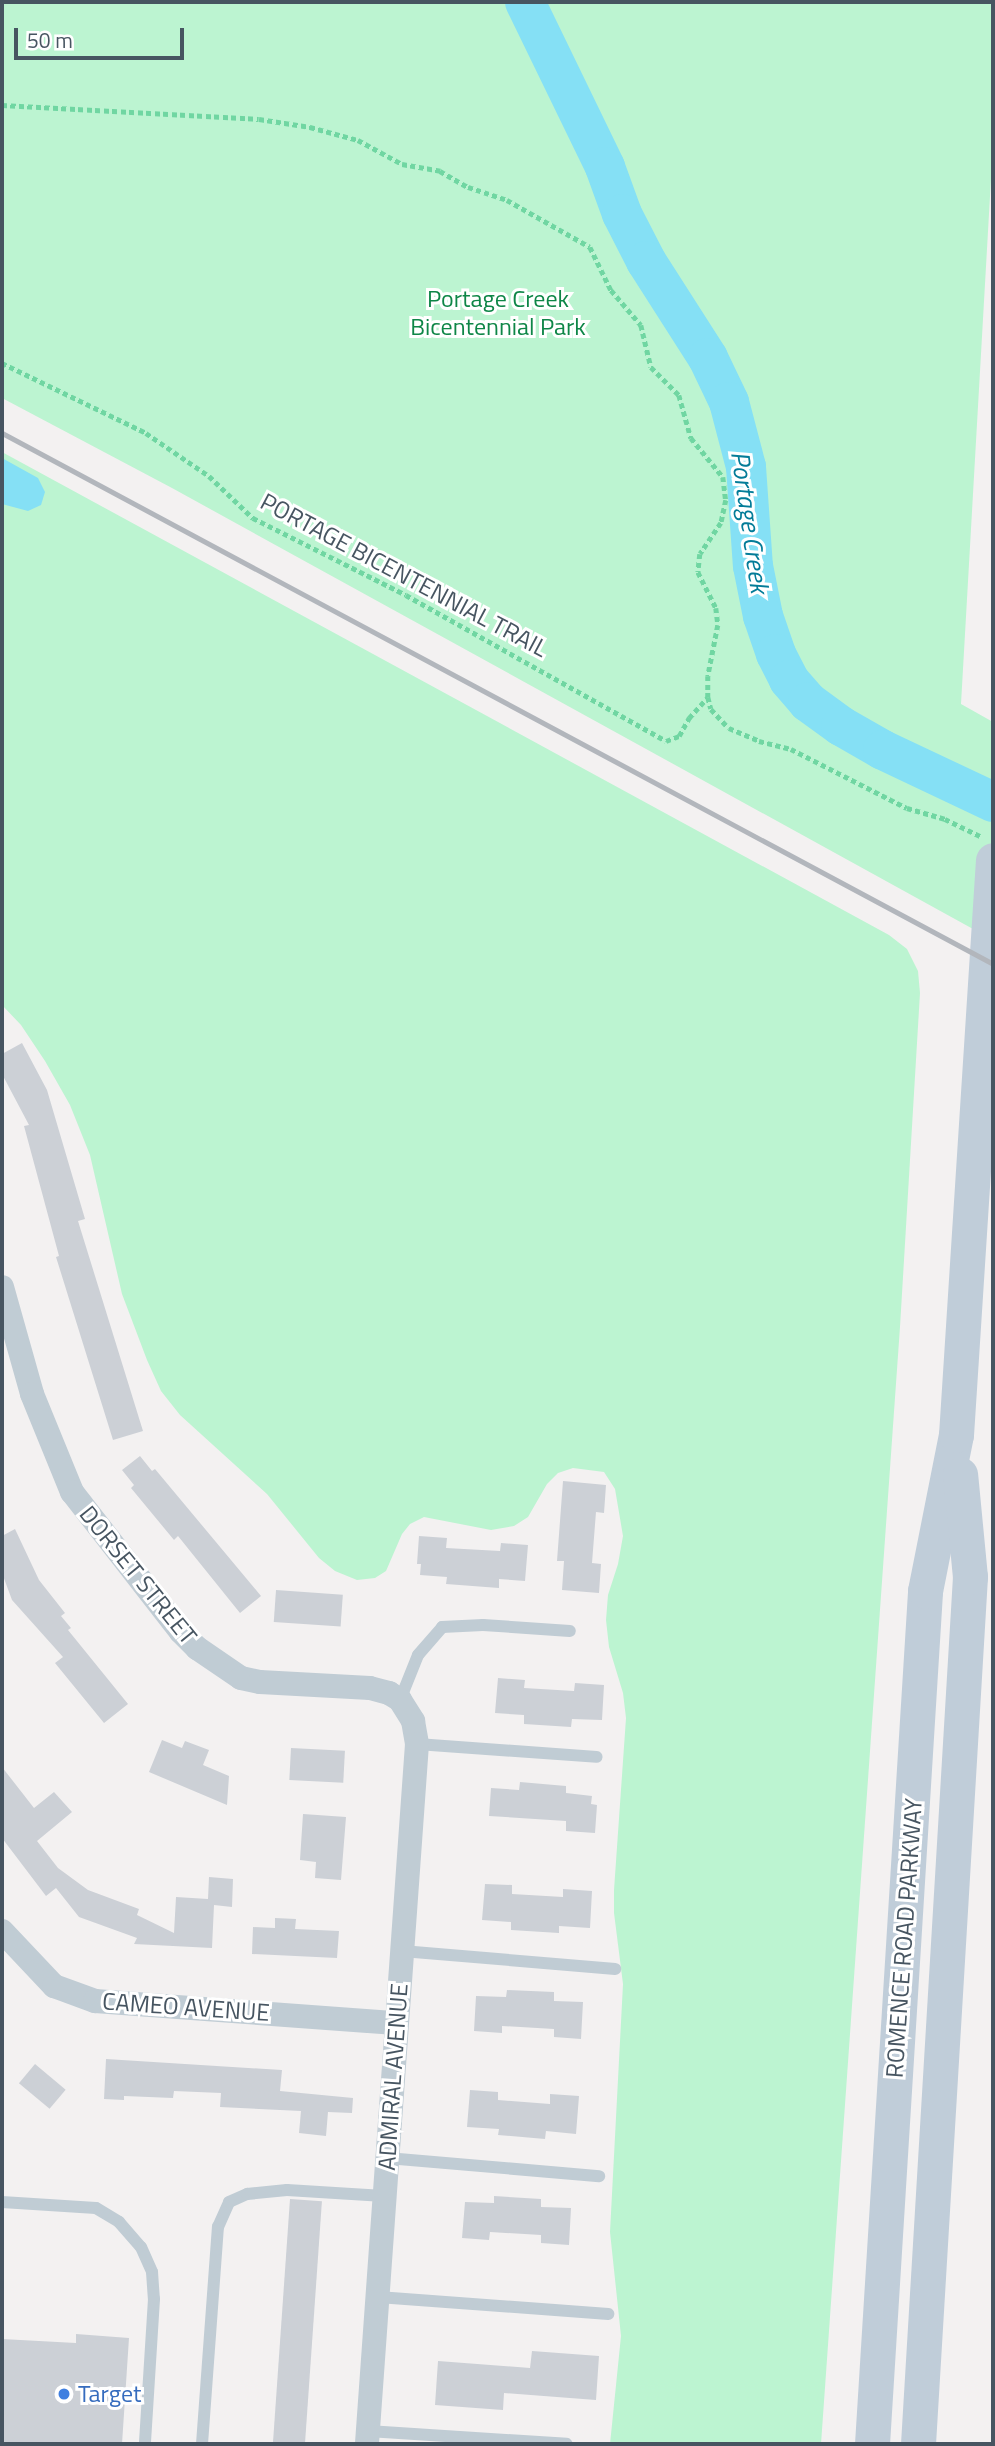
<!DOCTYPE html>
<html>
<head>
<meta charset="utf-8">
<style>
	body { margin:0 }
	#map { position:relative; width:995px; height:2446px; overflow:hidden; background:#f3f1f1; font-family:"Titillium Web",sans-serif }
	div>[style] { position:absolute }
	.green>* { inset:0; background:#bcf4d1 }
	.water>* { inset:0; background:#85e0f5 }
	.river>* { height:40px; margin:-20px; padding:0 20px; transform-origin:20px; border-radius:20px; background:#85e0f5 }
	.building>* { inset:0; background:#ccd0d6; transform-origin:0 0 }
	.path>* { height:4.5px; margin-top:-2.25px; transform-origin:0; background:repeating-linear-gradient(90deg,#70d6a2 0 5px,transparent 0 8.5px) }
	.lane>* { height:12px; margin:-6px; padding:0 6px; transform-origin:6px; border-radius:6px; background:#c0ccd4 }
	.street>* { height:24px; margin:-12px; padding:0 12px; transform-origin:12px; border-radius:12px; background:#c0ccd4 }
	.secondary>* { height:35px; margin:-17.5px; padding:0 17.5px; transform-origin:17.5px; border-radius:17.5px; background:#c0cdd9 }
	.rail>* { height:5px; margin:-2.5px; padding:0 2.5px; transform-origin:2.5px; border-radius:2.5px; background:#b2b6bc }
	.dots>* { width:19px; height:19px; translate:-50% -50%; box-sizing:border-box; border:4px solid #fff; border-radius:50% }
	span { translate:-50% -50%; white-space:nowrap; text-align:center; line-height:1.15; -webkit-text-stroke:6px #fff; paint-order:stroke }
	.park-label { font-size:24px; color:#0e8647 }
	.street-label { font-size:24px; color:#475561 }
	.shop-label { font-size:24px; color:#366cbe }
	.left { translate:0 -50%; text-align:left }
	.water-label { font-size:26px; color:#037c98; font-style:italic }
	.frame { position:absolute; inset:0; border:4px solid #475561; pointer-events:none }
	.scale { position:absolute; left:14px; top:28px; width:170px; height:32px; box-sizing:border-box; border:4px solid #475561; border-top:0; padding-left:9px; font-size:21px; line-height:24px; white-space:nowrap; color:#475561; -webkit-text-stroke:5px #fff; paint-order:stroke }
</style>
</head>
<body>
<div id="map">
	<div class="green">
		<div style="clip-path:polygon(2px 2px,993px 2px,993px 144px,961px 704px,993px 722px,993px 940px,172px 488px,2px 398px)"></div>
		<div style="clip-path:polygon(2px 452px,889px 935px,907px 949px,918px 971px,920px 993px,900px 1327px,821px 2444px,610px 2444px,621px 2336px,610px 2232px,623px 1984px,614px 1913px,614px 1890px,626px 1718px,623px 1693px,609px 1647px,606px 1620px,608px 1595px,618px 1564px,623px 1536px,615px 1489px,604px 1472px,573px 1468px,558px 1473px,547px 1484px,528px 1517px,514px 1526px,491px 1530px,424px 1517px,410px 1524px,402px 1534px,386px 1571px,375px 1578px,357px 1580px,335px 1571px,319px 1558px,267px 1494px,180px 1415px,161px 1391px,147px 1360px,122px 1294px,90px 1155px,70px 1105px,45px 1061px,21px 1025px,2px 1005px)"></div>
	</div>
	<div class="water">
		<div style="clip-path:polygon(2px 458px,38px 478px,45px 492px,41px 505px,28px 511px,2px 504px)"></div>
	</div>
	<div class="river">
		<div style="left:525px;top:2px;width:183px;rotate:64.1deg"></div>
		<div style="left:605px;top:167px;width:50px;rotate:70.1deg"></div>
		<div style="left:622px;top:214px;width:53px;rotate:62.9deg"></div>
		<div style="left:646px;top:261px;width:115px;rotate:57.4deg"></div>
		<div style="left:708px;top:358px;width:49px;rotate:64.5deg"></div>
		<div style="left:729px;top:402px;width:67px;rotate:75.3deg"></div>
		<div style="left:746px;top:467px;width:99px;rotate:86deg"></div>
		<div style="left:753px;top:566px;width:51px;rotate:78.7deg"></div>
		<div style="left:763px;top:616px;width:40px;rotate:71.1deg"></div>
		<div style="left:776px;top:654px;width:29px;rotate:63deg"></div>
		<div style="left:789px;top:680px;width:29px;rotate:49deg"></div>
		<div style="left:808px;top:702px;width:41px;rotate:36deg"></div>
		<div style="left:841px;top:726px;width:48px;rotate:29.7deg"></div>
		<div style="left:883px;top:750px;width:122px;rotate:25.3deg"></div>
	</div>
	<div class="building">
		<div style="clip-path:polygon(22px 1043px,47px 1090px,85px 1219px,78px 1221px,143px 1431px,113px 1440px,56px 1257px,59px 1256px,24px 1126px,29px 1125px,2px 1074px,2px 1054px)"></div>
		<div style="clip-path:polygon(140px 1456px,152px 1471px,155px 1469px,261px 1596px,240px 1613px,178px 1536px,174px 1540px,131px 1488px,134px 1485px,122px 1470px)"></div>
		<div style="clip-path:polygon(563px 1481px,606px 1485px,604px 1513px,596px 1512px,592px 1563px,601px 1564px,599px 1593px,562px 1590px,564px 1561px,557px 1561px)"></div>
		<div style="clip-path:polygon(15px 1529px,39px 1580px,65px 1613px,61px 1616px,71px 1628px,68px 1630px,128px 1704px,104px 1723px,55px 1663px,63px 1657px,12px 1600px,2px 1573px,2px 1536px)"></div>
		<div style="clip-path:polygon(419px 1536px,447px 1538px,446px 1548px,500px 1551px,501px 1543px,528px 1545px,525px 1581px,499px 1579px,499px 1588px,446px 1584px,447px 1577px,420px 1575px,421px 1564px,417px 1564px)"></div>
		<div style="left:276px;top:1590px;width:67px;height:32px;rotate:4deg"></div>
		<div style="clip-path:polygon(498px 1678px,525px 1680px,524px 1688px,574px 1691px,575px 1683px,604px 1685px,602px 1720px,572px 1719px,571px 1727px,524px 1724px,524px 1715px,495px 1713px)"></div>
		<div style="clip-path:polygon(162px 1740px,182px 1748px,185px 1741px,209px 1750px,203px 1765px,229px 1776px,227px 1805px,149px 1772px)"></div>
		<div style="left:291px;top:1748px;width:54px;height:32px;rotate:3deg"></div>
		<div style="clip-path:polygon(2px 1767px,34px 1808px,54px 1792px,72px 1812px,37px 1841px,58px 1868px,88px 1890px,139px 1909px,137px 1915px,174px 1933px,176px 1897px,208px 1899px,209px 1877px,233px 1879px,232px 1907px,214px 1905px,212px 1948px,134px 1944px,137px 1938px,79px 1917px,56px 1888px,46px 1896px,2px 1838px)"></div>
		<div style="clip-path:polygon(520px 1782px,566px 1786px,566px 1793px,592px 1796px,591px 1804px,597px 1805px,595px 1833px,566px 1831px,566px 1821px,489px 1816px,491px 1788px,519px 1790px)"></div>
		<div style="clip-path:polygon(303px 1814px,346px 1817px,341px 1880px,315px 1878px,316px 1862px,300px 1860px)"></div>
		<div style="clip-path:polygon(485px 1884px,512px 1885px,512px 1894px,563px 1897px,563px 1889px,592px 1891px,590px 1928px,559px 1926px,559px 1933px,511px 1930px,511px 1922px,482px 1920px)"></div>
		<div style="clip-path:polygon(275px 1918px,296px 1919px,295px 1929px,339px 1931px,337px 1958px,252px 1954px,253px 1927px,275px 1928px)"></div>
		<div style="clip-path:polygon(507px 1990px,554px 1992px,554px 2001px,583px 2002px,581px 2039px,554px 2037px,554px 2029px,502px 2026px,502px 2033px,474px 2031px,476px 1996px,506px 1997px)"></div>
		<div style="clip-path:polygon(106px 2059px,282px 2070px,280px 2091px,353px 2098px,352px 2113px,328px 2112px,326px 2136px,299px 2133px,301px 2111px,220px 2107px,221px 2093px,174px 2091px,173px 2098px,124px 2096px,124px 2100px,104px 2099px)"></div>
		<div style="left:35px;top:2064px;width:40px;height:25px;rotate:40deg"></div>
		<div style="clip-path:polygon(470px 2090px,498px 2092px,498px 2100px,550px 2104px,550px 2094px,579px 2096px,576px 2134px,546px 2131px,545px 2139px,498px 2135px,499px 2129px,467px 2127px)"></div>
		<div style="clip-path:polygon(494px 2196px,541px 2199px,541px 2207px,571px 2208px,569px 2245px,541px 2243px,541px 2235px,490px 2232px,489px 2240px,462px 2238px,465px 2202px,494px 2203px)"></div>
		<div style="left:290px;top:2199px;width:32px;height:245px;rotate:4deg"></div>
		<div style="clip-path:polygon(76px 2334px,129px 2338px,122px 2444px,2px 2444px,2px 2339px,76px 2343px)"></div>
		<div style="clip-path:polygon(532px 2351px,599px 2356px,596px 2400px,504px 2393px,503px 2410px,435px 2405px,438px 2361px,530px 2368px)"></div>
	</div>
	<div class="path">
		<div style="left:2px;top:105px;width:257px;rotate:3.1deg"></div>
		<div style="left:259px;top:119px;width:52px;rotate:8.9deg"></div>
		<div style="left:310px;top:127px;width:50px;rotate:15.2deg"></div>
		<div style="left:358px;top:140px;width:50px;rotate:28.6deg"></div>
		<div style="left:402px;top:164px;width:39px;rotate:10deg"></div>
		<div style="left:440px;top:171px;width:32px;rotate:30deg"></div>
		<div style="left:468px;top:187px;width:41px;rotate:18.4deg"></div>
		<div style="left:507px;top:200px;width:95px;rotate:29.5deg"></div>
		<div style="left:590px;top:247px;width:48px;rotate:64deg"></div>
		<div style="left:611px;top:290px;width:46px;rotate:49.4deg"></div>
		<div style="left:641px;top:325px;width:43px;rotate:76.6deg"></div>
		<div style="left:651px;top:367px;width:40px;rotate:45deg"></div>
		<div style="left:679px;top:395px;width:45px;rotate:74.4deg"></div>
		<div style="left:691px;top:438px;width:50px;rotate:50.6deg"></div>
		<div style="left:723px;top:477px;width:23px;rotate:83deg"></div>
		<div style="left:726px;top:500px;width:24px;rotate:102deg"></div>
		<div style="left:721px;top:523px;width:37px;rotate:124deg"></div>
		<div style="left:700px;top:554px;width:18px;rotate:96deg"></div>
		<div style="left:698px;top:572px;width:40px;rotate:63.4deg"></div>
		<div style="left:716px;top:608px;width:17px;rotate:83deg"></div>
		<div style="left:718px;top:625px;width:52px;rotate:101.1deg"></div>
		<div style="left:708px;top:676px;width:21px;rotate:90deg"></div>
		<div style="left:708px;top:697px;width:12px;rotate:76deg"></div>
		<div style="left:711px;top:709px;width:26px;rotate:47deg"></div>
		<div style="left:729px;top:728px;width:33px;rotate:23deg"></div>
		<div style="left:759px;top:741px;width:33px;rotate:14deg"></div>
		<div style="left:791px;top:749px;width:130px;rotate:27deg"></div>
		<div style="left:907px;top:808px;width:40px;rotate:16deg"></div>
		<div style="left:945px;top:819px;width:39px;rotate:26deg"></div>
		<div style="left:2px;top:363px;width:160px;rotate:25.9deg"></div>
		<div style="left:146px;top:433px;width:76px;rotate:34.3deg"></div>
		<div style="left:209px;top:476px;width:61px;rotate:43.7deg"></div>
		<div style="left:253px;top:518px;width:171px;rotate:26.7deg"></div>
		<div style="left:406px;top:595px;width:298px;rotate:29.3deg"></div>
		<div style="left:666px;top:741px;width:14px;rotate:-21deg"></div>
		<div style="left:679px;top:736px;width:21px;rotate:-61deg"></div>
		<div style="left:689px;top:718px;width:28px;rotate:-48deg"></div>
	</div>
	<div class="lane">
		<div style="left:400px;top:1700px;width:48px;rotate:-68.2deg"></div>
		<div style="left:418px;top:1655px;width:37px;rotate:-49deg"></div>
		<div style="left:442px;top:1627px;width:41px;rotate:-2.8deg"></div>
		<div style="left:483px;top:1625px;width:87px;rotate:3.9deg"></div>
		<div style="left:417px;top:1744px;width:180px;rotate:4.1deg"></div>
		<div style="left:402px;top:1951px;width:214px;rotate:4.8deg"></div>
		<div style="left:387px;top:2158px;width:213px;rotate:4.9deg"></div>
		<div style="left:2px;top:2202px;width:94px;rotate:3.7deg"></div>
		<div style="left:96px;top:2208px;width:27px;rotate:31deg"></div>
		<div style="left:119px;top:2222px;width:33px;rotate:49deg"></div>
		<div style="left:141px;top:2247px;width:27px;rotate:66deg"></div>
		<div style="left:152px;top:2272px;width:27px;rotate:86deg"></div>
		<div style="left:154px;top:2299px;width:145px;rotate:93.6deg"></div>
		<div style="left:378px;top:2297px;width:231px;rotate:4.2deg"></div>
		<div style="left:368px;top:2431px;width:199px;rotate:3.7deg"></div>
		<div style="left:202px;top:2444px;width:218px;rotate:-85.8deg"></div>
		<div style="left:218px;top:2227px;width:27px;rotate:-66deg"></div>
		<div style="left:229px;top:2202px;width:20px;rotate:-24deg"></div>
		<div style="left:247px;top:2194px;width:40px;rotate:-5.7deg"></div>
		<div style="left:287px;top:2190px;width:97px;rotate:3.5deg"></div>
	</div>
	<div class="street">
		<div style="left:2px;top:1287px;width:111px;rotate:74.3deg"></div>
		<div style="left:32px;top:1394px;width:106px;rotate:67.8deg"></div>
		<div style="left:72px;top:1492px;width:177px;rotate:52.1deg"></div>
		<div style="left:181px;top:1632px;width:23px;rotate:45deg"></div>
		<div style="left:197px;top:1648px;width:53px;rotate:34.3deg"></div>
		<div style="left:241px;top:1678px;width:19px;rotate:12deg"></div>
		<div style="left:260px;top:1682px;width:110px;rotate:3.1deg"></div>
		<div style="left:370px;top:1688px;width:20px;rotate:15deg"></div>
		<div style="left:389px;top:1693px;width:13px;rotate:32deg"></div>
		<div style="left:400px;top:1700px;width:25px;rotate:58deg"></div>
		<div style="left:413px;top:1721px;width:23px;rotate:80deg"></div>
		<div style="left:417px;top:1744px;width:702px;rotate:94.09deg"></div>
		<div style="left:2px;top:1931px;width:76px;rotate:46.6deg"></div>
		<div style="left:54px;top:1986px;width:44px;rotate:20.1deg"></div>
		<div style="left:95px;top:2001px;width:302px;rotate:4.2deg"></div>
	</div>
	<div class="secondary">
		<div style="left:872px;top:2444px;width:855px;rotate:-86.44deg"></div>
		<div style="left:925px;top:1591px;width:159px;rotate:-78.8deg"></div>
		<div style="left:956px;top:1435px;width:576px;rotate:-86.32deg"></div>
		<div style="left:918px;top:2444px;width:869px;rotate:-86.57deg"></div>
		<div style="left:970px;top:1577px;width:103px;rotate:-95.5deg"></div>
	</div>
	<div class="rail">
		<div style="left:2px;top:433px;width:1124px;rotate:28.18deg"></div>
	</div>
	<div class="dots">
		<div style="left:64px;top:2394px;background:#3f7fe0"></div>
	</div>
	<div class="park-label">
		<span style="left:498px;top:313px">Portage Creek<br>Bicentennial Park</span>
	</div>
	<div class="street-label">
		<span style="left:404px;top:575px;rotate:28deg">PORTAGE BICENTENNIAL TRAIL</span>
		<span style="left:138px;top:1575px;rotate:51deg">DORSET STREET</span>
		<span style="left:904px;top:1938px;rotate:-86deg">ROMENCE ROAD PARKWAY</span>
		<span style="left:186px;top:2007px;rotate:4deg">CAMEO AVENUE</span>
		<span style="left:393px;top:2077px;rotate:-86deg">ADMIRAL AVENUE</span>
	</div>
	<div class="shop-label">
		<span class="left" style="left:78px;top:2394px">Target</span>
	</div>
	<div class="water-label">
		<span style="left:750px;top:522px;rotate:82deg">Portage Creek</span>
	</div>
	<div class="frame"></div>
	<div class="scale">50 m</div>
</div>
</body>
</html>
